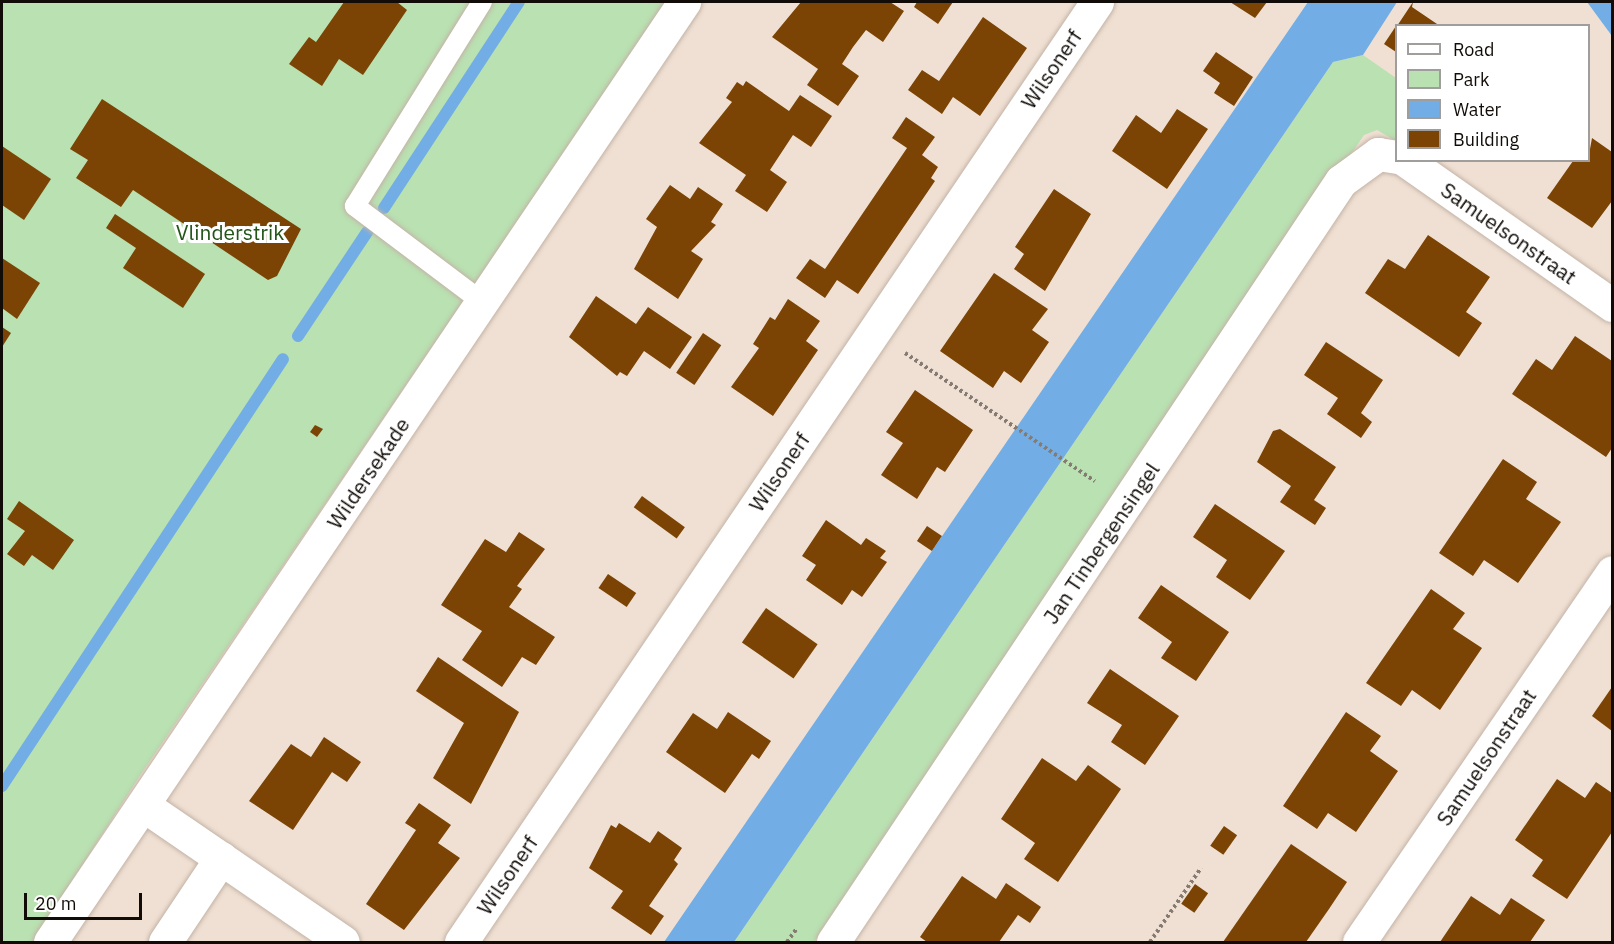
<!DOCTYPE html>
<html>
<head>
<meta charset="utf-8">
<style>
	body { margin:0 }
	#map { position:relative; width:1614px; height:944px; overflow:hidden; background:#f0e0d3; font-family:"IBM Plex Sans",sans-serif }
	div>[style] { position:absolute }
	.green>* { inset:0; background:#b9e1b1 }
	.water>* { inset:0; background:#72aee5 }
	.stream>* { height:12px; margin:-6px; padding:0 6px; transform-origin:6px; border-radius:6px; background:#72aee5 }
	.building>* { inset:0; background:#7b4405; transform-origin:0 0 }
	.path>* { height:4px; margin-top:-2px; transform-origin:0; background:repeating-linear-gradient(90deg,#867b72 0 3px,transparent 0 6px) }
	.roads { filter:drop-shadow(0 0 2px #c3b3a7) drop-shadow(0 0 2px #c3b3a7) }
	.lane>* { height:20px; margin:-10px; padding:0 10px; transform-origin:10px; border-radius:10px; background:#fff }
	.street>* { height:33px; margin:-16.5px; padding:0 16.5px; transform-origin:16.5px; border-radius:16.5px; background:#fff }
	span { translate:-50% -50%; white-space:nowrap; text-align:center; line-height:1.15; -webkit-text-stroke:6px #fff; paint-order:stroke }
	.street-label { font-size:21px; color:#110c08 }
	.park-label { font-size:21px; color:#235418 }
	.frame { position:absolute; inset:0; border:3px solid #110c08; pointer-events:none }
	.legend { position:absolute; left:1395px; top:24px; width:195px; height:138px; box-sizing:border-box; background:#fff; border:2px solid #a09e9c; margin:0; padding:8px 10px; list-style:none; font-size:18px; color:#110c08 }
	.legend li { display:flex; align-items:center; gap:12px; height:30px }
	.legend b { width:30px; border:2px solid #a09e9c }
	.scale { position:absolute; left:24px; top:893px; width:118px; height:27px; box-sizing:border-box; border:3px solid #110c08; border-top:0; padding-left:8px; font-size:18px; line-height:21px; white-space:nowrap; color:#110c08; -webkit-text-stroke:4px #fff; paint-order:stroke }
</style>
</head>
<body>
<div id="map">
	<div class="green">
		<div style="clip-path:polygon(2px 2px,667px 2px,141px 774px,33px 942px,2px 942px)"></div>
		<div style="clip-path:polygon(1363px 55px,1396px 78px,1396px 141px,1377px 130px,1364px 135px,814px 942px,734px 942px,1333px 62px)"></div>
	</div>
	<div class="water">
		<div style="clip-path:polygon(1308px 2px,1397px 2px,1363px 55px,1333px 62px,734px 942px,664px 942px)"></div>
		<div style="clip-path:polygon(1587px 2px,1612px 2px,1612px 36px)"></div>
	</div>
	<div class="stream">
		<div style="left:384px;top:208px;width:246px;rotate:-56.8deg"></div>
		<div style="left:298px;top:336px;width:125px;rotate:-56.4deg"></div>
		<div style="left:2px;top:786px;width:511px;rotate:-56.65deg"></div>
	</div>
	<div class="building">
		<div style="clip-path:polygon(344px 2px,397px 2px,407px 10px,363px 75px,339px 59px,322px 86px,289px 64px,309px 37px,316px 42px)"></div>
		<div style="clip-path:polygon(801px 2px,890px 2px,904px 11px,883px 42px,866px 30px,853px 47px,842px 64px,859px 76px,838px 106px,807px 85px,818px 69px,772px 37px)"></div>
		<div style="clip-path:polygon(917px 2px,953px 2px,938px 24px,914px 7px)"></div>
		<div style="clip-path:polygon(1230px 2px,1267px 2px,1255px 18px)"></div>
		<div style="clip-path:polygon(1413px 2px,1412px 7px,1440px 26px,1397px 26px)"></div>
		<div style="clip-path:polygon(983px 17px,1027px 48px,980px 116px,953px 97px,942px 114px,908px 90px,922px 70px,939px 81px)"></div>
		<div style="clip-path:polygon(1396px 26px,1396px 52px,1384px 44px)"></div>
		<div style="clip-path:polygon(1216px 52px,1253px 77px,1234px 106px,1214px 93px,1220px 83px,1203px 71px)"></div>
		<div style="clip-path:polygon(746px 81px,789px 111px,800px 95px,832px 116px,811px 147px,793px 135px,770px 170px,787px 182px,767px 212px,735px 191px,746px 175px,699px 143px,732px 102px,726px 98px,737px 82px,743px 86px)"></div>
		<div style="clip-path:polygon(102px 99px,301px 229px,277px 276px,268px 280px,133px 190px,121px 207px,76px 178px,88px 160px,70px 149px)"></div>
		<div style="clip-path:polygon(1177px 109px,1208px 129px,1167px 189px,1112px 151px,1136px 115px,1161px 133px)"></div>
		<div style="clip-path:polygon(906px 117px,935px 137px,922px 155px,938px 167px,931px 178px,935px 181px,858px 294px,837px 280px,825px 298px,796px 278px,810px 259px,825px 269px,907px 148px,892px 138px)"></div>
		<div style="clip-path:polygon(1592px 138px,1612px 152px,1612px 201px,1592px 228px,1547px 198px,1573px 161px,1588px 160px)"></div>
		<div style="clip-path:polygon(2px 146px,51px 179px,24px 220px,2px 205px)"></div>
		<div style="clip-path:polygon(670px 185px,690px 199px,698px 187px,723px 204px,711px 222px,716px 225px,691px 251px,703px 259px,678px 299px,634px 269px,657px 227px,646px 219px)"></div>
		<div style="clip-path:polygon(1054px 189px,1091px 214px,1045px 291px,1014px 269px,1024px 254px,1015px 247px)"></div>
		<div style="clip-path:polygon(115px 214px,205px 274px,183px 308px,123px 268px,136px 248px,106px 228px)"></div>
		<div style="clip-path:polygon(1428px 235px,1490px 277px,1466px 312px,1482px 323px,1459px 357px,1365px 293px,1388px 259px,1405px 269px)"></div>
		<div style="clip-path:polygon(2px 258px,40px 283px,17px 319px,2px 308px)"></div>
		<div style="clip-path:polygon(994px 273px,1048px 309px,1032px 330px,1049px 342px,1021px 383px,1004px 371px,993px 388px,940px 351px)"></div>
		<div style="clip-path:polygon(596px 296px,636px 324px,648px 307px,692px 337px,670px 369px,644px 351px,627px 376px,620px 372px,617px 376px,569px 337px)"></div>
		<div style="clip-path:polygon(788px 299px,820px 321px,806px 341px,818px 350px,773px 416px,731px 387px,759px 348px,753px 344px,770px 317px,775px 320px)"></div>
		<div style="clip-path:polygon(2px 327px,11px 333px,2px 347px)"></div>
		<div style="left:703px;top:333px;width:22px;height:48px;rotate:34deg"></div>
		<div style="clip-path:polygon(1575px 336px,1612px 361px,1612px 448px,1606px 457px,1512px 394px,1536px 359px,1552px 370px)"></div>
		<div style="clip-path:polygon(1326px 342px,1383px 380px,1361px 413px,1372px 422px,1361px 438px,1327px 414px,1338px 398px,1304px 375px)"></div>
		<div style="clip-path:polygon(915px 390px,973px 430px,945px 472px,937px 467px,917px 499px,881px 475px,903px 443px,886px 432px)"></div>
		<div style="clip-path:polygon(315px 425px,323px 429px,317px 437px,310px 432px)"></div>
		<div style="clip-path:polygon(1280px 429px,1336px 467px,1314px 500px,1326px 508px,1315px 525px,1280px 502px,1291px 486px,1257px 462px,1273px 431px)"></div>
		<div style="clip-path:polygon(1503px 459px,1537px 482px,1526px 499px,1561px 522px,1518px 583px,1484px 560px,1473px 576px,1439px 553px)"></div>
		<div style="left:642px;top:496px;width:53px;height:14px;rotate:36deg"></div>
		<div style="clip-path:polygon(19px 501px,74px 540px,53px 570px,32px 555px,24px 566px,7px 554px,25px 531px,7px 519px)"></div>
		<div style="clip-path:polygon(1215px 504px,1285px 551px,1250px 600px,1216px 577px,1227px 560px,1193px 537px)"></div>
		<div style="clip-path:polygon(826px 520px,861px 545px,866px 538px,886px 551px,880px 558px,887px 562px,862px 597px,852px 590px,842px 605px,806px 580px,816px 565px,802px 556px)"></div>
		<div style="left:927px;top:526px;width:18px;height:18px;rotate:34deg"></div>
		<div style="clip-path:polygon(519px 532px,545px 549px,517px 586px,522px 589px,509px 607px,555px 637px,536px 665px,522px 657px,502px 687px,462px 660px,482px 631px,441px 605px,485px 539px,506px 552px)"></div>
		<div style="left:608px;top:574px;width:34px;height:17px;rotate:34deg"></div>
		<div style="clip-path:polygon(1161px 585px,1229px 632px,1196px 681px,1161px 658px,1172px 642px,1138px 618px)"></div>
		<div style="clip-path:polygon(1431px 589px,1465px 613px,1453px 629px,1482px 648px,1440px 710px,1412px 690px,1401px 706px,1366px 683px)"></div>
		<div style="left:766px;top:608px;width:63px;height:42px;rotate:35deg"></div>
		<div style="clip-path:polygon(438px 657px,519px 712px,471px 804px,433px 778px,464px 723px,416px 691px)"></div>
		<div style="clip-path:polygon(1110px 669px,1179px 716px,1145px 765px,1111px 742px,1122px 725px,1087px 703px)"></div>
		<div style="clip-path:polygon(1612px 687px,1612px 731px,1592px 716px)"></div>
		<div style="clip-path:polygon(728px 712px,771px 741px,759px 759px,752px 754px,725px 793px,666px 752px,693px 713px,717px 729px)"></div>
		<div style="clip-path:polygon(1346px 712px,1381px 736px,1370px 751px,1398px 771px,1356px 832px,1328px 813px,1317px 829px,1283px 806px)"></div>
		<div style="clip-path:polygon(324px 737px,361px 762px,347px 782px,332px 772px,293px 830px,249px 801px,291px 744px,311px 757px)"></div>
		<div style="clip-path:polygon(1042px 758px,1076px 781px,1088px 765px,1121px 789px,1058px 882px,1024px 859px,1035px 843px,1001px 819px)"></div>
		<div style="clip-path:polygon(1557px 779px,1585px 798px,1596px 782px,1612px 793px,1612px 832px,1567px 899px,1532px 876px,1543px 860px,1515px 840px)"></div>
		<div style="clip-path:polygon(419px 803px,451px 825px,438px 843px,460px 858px,404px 930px,366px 904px,416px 830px,405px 823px)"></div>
		<div style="clip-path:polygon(619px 823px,650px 843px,658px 831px,682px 848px,674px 860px,678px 864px,649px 906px,664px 916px,651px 935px,611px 908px,623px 891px,589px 868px,611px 825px,616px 828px)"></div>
		<div style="left:1224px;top:826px;width:16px;height:24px;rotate:35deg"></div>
		<div style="clip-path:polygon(1291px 844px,1347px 882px,1329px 909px,1306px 942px,1223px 942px)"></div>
		<div style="clip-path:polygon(962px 876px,996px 899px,1006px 883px,1041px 907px,1030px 923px,1018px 915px,999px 942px,927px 942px,920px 937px)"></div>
		<div style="left:1195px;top:884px;width:16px;height:24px;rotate:35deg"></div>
		<div style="clip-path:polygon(1471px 896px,1500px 915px,1511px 898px,1545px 920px,1530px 942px,1440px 942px)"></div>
	</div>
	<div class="path">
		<div style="left:905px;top:353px;width:229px;rotate:34deg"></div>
		<div style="left:787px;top:942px;width:17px;rotate:-54deg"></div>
		<div style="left:1150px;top:942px;width:90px;rotate:-55.4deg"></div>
	</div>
	<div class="roads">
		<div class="lane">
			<div style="left:481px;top:301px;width:158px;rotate:-143deg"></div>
			<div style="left:355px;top:206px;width:240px;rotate:-58.1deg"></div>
		</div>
		<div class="street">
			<div style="left:1405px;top:160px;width:253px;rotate:35deg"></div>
			<div style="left:143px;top:805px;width:242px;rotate:34.4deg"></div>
			<div style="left:50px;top:942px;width:1134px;rotate:-56deg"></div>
			<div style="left:165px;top:942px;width:101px;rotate:-56.3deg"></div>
			<div style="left:461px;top:942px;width:1135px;rotate:-55.92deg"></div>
			<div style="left:833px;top:942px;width:915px;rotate:-56.28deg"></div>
			<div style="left:1341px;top:181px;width:46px;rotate:-36.1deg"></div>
			<div style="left:1378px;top:154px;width:18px;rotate:9deg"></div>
			<div style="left:1359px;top:942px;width:448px;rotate:-55.6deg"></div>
		</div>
	</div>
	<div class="street-label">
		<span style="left:1051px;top:69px;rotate:-56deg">Wilsonerf</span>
		<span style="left:1509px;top:233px;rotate:35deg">Samuelsonstraat</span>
		<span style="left:779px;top:472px;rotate:-56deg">Wilsonerf</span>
		<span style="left:368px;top:473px;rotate:-56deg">Wildersekade</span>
		<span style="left:1101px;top:543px;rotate:-56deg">Jan Tinbergensingel</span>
		<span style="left:1486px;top:757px;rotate:-56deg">Samuelsonstraat</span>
		<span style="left:507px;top:875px;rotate:-56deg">Wilsonerf</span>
	</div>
	<div class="park-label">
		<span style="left:230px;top:232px">Vlinderstrik</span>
	</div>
	<div class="frame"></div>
	<ul class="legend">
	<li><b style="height:8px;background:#fff"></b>Road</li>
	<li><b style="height:16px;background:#b9e1b1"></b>Park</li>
	<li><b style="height:16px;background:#72aee5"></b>Water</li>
	<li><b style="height:16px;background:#7b4405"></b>Building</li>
	</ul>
	<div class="scale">20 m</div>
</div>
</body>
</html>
